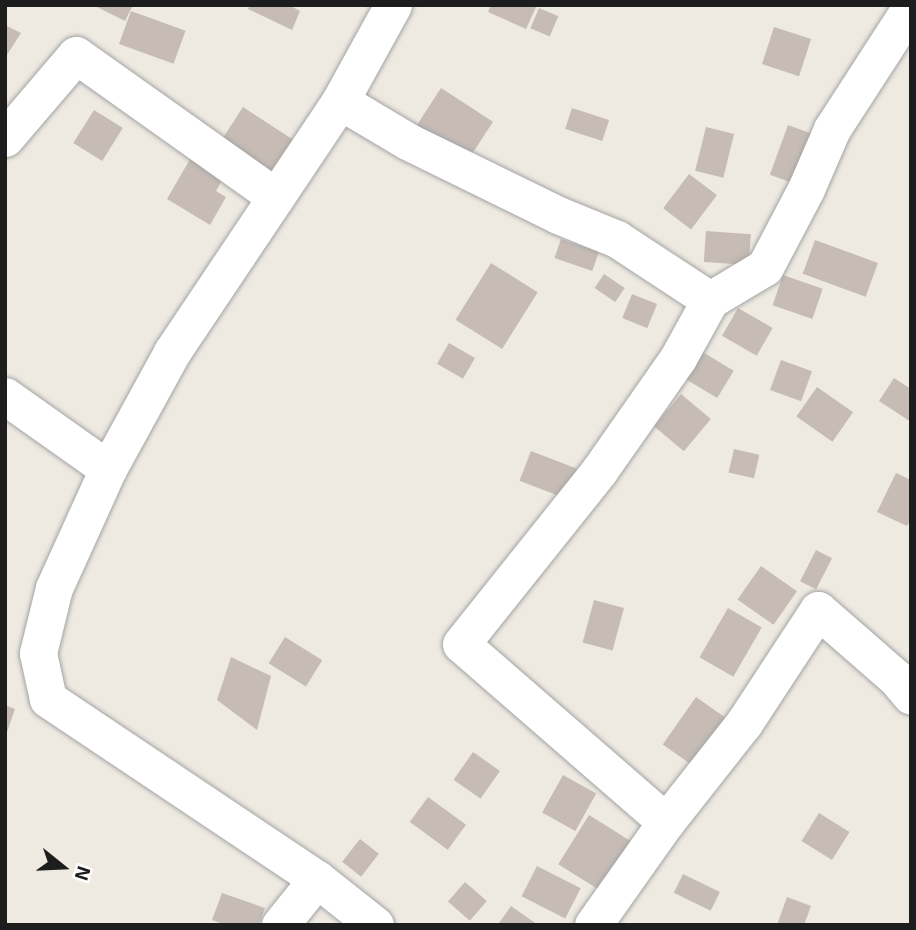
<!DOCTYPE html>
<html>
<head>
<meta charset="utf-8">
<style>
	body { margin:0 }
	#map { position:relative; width:916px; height:930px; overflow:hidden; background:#eeeae2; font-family:"Exo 2",sans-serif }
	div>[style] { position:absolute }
	.building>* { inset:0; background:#c6bcb5; transform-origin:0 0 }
	.roads { filter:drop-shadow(0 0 2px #a4a4a4) drop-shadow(0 0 2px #a4a4a4) }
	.minor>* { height:37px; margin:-18.5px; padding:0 18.5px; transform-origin:18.5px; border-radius:18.5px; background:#fff }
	span { translate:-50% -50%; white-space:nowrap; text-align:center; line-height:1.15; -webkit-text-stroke:5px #fff; paint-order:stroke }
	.frame { position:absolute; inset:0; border:7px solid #1d1d1d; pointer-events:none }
	.north { position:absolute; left:28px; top:832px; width:70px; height:70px; -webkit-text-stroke:5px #fff; paint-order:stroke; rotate:108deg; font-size:19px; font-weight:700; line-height:28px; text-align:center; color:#1d1d1d }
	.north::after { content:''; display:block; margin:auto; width:24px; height:32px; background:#1d1d1d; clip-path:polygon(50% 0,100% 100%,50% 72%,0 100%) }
</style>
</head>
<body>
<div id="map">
	<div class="building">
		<div style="clip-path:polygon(93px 5px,133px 5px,125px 21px)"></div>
		<div style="clip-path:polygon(250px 5px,289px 5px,300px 11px,292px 30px,248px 9px)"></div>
		<div style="clip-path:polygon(491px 5px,537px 5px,526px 29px,488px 12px)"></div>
		<div style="left:539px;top:8px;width:21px;height:22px;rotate:23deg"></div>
		<div style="left:131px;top:11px;width:58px;height:35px;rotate:20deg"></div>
		<div style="clip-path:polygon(5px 25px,21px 33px,5px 58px)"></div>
		<div style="left:774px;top:27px;width:39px;height:39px;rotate:18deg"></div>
		<div style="left:441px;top:88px;width:62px;height:51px;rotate:33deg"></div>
		<div style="left:243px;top:107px;width:60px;height:45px;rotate:33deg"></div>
		<div style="left:572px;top:108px;width:39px;height:22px;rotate:18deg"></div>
		<div style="left:94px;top:110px;width:34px;height:39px;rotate:32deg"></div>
		<div style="left:788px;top:125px;width:32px;height:53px;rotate:20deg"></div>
		<div style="left:706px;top:127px;width:29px;height:45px;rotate:14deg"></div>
		<div style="clip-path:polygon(193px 154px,226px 173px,216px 191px,226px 197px,210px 225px,167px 199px)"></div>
		<div style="left:689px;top:174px;width:35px;height:43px;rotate:37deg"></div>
		<div style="left:706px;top:231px;width:45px;height:31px;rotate:4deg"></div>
		<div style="left:561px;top:239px;width:40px;height:20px;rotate:19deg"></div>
		<div style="left:815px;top:240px;width:67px;height:36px;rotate:20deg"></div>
		<div style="left:491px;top:263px;width:55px;height:67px;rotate:32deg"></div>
		<div style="left:604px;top:274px;width:25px;height:17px;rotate:34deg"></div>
		<div style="left:783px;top:275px;width:42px;height:32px;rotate:19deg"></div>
		<div style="left:632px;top:294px;width:27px;height:26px;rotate:22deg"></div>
		<div style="left:738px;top:308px;width:40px;height:32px;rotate:30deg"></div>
		<div style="left:449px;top:343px;width:30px;height:24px;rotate:30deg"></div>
		<div style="left:696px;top:348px;width:44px;height:32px;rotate:31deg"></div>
		<div style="left:781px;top:360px;width:33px;height:32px;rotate:20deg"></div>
		<div style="clip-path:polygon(894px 378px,911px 389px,911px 422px,879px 401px)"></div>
		<div style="left:817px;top:387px;width:44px;height:36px;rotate:35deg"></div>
		<div style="left:681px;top:394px;width:39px;height:42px;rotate:40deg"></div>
		<div style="left:734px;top:449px;width:26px;height:24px;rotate:13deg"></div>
		<div style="left:531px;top:451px;width:50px;height:32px;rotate:21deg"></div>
		<div style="clip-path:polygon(896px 473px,911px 480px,911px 519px,907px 526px,877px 512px)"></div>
		<div style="left:816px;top:550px;width:18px;height:35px;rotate:27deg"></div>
		<div style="left:761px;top:566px;width:44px;height:41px;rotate:35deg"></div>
		<div style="left:594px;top:600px;width:31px;height:44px;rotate:15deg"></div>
		<div style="left:728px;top:608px;width:39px;height:57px;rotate:30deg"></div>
		<div style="left:285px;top:637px;width:44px;height:31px;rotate:32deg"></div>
		<div style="clip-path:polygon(231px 657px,271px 676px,257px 730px,217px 700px)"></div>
		<div style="left:696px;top:697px;width:37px;height:58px;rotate:35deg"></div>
		<div style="clip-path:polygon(5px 705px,15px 709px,6px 735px,5px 735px)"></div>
		<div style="left:473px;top:752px;width:33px;height:34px;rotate:35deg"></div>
		<div style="left:563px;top:775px;width:38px;height:43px;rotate:29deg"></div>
		<div style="left:428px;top:797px;width:47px;height:31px;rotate:36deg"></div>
		<div style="left:819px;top:813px;width:36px;height:33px;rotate:32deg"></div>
		<div style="left:589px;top:815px;width:49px;height:58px;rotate:32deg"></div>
		<div style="left:360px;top:839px;width:24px;height:29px;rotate:38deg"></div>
		<div style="left:537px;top:866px;width:49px;height:34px;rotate:27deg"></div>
		<div style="left:683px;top:874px;width:41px;height:21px;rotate:26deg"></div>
		<div style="left:465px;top:882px;width:29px;height:26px;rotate:41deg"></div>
		<div style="clip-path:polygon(222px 893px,265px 908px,259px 925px,225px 925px,212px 920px)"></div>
		<div style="clip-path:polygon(787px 897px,811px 906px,804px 925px,777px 925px)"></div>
		<div style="clip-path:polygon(511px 906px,538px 925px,502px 925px,499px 923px)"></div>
	</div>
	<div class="roads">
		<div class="minor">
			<div style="left:340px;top:101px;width:78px;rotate:30.8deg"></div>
			<div style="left:407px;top:141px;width:168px;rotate:26.1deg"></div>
			<div style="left:558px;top:215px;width:64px;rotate:22.1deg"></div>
			<div style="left:617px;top:239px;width:111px;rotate:33.3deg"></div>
			<div style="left:5px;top:138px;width:109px;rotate:-49.5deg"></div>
			<div style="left:76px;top:55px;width:245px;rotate:35.4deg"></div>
			<div style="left:5px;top:396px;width:126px;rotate:35.3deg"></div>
			<div style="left:666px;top:822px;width:126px;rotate:-51.8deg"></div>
			<div style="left:744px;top:723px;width:135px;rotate:-56.8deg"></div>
			<div style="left:818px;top:610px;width:103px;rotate:41.1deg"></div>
			<div style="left:896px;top:678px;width:23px;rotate:50deg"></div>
			<div style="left:317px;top:879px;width:324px;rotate:-146.2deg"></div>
			<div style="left:48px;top:699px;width:47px;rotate:-102.3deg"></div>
			<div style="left:38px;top:653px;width:67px;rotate:-76.2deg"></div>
			<div style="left:54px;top:588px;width:131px;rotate:-65.6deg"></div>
			<div style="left:108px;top:469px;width:133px;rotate:-61.3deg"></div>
			<div style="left:172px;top:352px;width:302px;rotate:-56.2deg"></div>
			<div style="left:340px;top:101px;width:110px;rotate:-61.1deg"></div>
			<div style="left:280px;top:925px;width:59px;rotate:-51.2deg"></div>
			<div style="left:317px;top:879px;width:74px;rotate:38.4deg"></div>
			<div style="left:593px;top:925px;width:126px;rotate:-54.7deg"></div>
			<div style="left:666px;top:822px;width:271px;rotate:-139deg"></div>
			<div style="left:461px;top:644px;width:221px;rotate:-51.4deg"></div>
			<div style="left:599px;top:471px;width:138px;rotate:-55deg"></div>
			<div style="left:678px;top:358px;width:66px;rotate:-61.1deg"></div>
			<div style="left:710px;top:300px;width:64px;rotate:-31deg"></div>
			<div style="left:765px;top:267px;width:88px;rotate:-62.3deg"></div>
			<div style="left:806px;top:189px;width:65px;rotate:-66.6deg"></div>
			<div style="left:832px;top:129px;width:145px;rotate:-57.1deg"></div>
		</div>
	</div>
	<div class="frame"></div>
	<div class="north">N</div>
</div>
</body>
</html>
